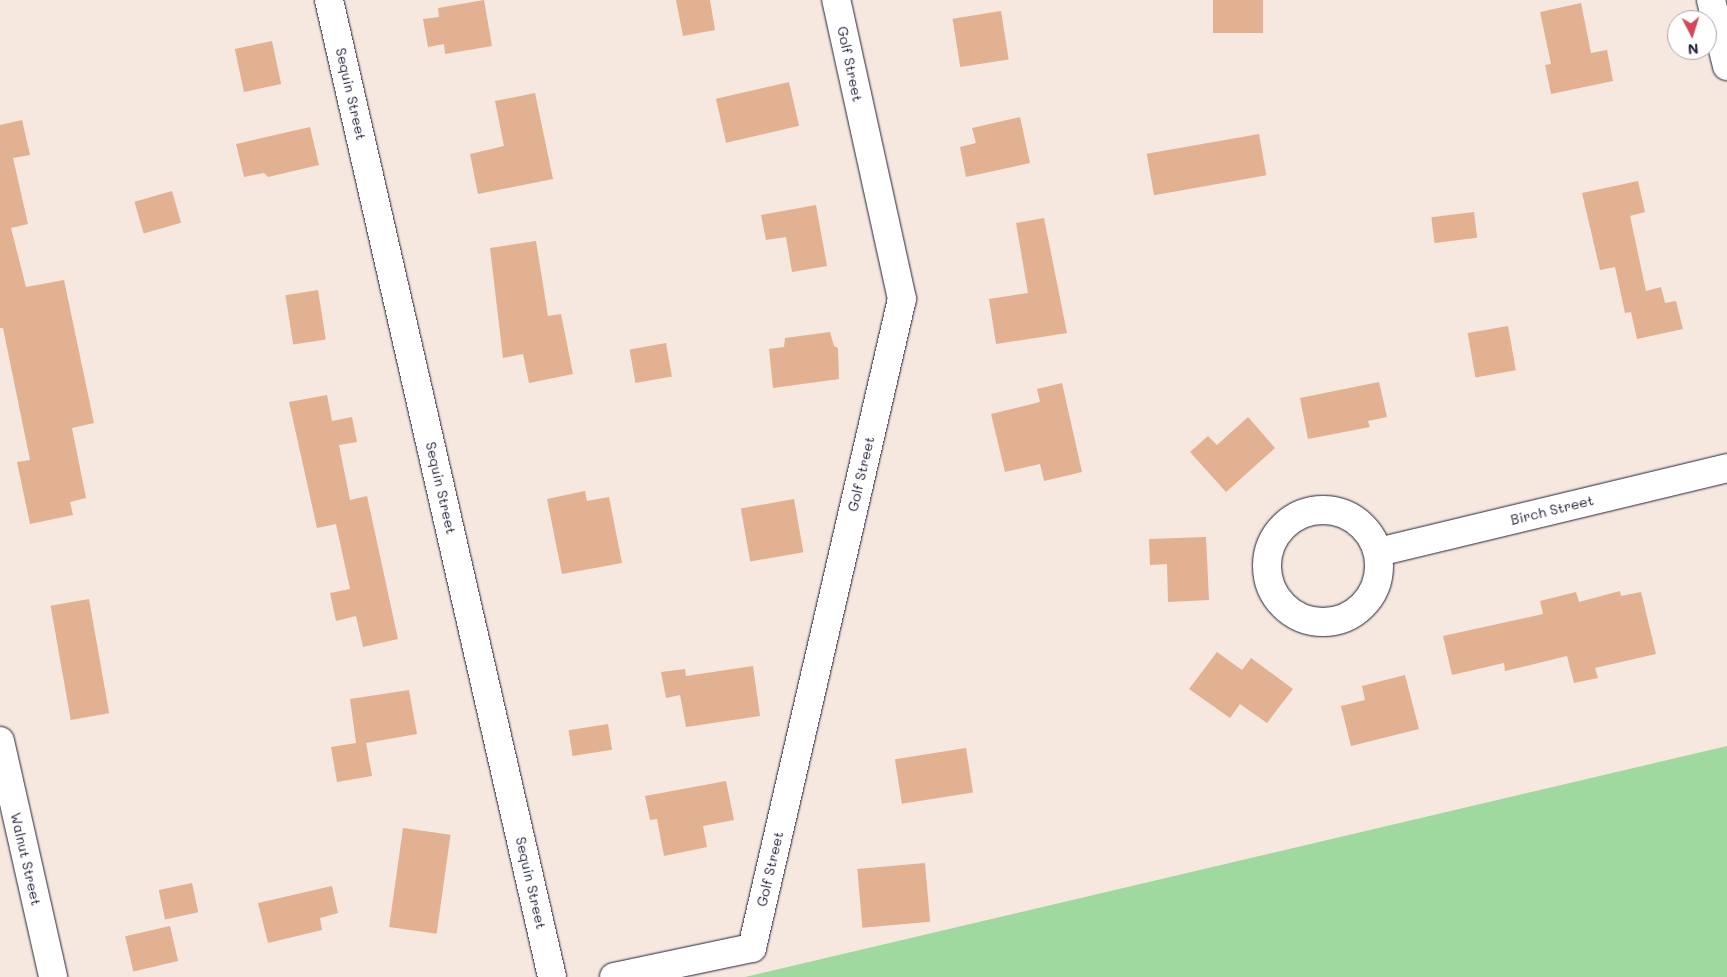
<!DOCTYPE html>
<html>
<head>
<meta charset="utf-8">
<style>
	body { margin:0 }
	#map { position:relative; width:1727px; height:977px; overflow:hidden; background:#f6e8de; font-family:Mali,sans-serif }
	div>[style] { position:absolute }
	.green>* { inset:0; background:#9fd99f }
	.building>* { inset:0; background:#e1b192; transform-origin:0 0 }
	.roads { filter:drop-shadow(0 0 1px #22223b) drop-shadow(0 0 1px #22223b) }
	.minor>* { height:28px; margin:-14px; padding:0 14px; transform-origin:14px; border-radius:14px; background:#fff }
	.minor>.ring { margin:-14px; padding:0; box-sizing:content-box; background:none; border:28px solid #fff; border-radius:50% }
	.tertiary>* { height:28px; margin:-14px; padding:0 14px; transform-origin:14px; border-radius:14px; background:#fff }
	span { translate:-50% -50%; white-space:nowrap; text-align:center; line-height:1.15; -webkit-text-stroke:4.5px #fff; paint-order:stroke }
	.street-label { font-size:14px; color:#22223b }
	.north { position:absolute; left:1667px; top:10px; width:50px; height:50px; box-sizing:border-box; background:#fff; border:1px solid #a7a7b1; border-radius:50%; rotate:175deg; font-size:14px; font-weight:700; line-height:20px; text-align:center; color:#22223b }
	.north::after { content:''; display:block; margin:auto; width:18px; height:22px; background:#d1495b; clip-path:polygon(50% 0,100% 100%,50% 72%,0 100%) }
</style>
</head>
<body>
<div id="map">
	<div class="green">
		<div style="clip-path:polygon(1727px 746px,1727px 977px,745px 977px)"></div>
	</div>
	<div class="building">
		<div style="clip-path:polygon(484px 0,492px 46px,445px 54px,444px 44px,428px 47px,423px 19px,439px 17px,438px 8px)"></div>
		<div style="clip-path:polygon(676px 0,710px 0,715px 30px,683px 36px)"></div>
		<div style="left:1213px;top:0;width:50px;height:33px"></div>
		<div style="clip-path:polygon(1581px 3px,1591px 53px,1607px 50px,1613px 81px,1551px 94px,1545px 65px,1551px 64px,1540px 12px)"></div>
		<div style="left:1001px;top:11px;width:49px;height:49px;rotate:81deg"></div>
		<div style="left:272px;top:41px;width:44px;height:38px;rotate:78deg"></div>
		<div style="left:789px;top:82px;width:45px;height:75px;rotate:77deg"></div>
		<div style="clip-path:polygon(535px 93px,553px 179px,478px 194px,470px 154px,504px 146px,495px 101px)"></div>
		<div style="clip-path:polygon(1020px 117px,1030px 163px,966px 177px,960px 147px,976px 143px,972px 128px)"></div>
		<div style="clip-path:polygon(22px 120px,30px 155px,13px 158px,28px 224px,11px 228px,26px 287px,64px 280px,94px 423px,72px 428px,86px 498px,70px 502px,73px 515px,30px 524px,17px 462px,30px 460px,3px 328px,0 328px,0 125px)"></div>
		<div style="clip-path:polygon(310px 127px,319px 165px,268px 177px,264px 173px,244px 177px,236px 144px)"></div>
		<div style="left:1259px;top:134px;width:42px;height:114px;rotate:80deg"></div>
		<div style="clip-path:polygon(1638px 181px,1645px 212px,1630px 216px,1646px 291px,1661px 287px,1665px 303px,1676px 301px,1683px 329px,1637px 339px,1631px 312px,1625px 313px,1615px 267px,1600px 270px,1582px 193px)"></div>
		<div style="left:172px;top:191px;width:33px;height:39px;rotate:74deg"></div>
		<div style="clip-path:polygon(816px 205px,827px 266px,792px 272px,786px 237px,766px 240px,761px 215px)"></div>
		<div style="left:1474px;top:212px;width:26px;height:43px;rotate:83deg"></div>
		<div style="clip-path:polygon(1044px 218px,1067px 333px,996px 344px,989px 299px,1028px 293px,1016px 223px)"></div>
		<div style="clip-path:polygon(536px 241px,548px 316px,561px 314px,573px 374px,529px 383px,523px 354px,503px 358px,490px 248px)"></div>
		<div style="left:318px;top:290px;width:50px;height:33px;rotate:81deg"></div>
		<div style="left:1508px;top:326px;width:45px;height:41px;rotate:80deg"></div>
		<div style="clip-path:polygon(830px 332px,834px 346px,838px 348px,839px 379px,773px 388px,769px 349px,784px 347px,785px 338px)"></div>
		<div style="left:666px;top:343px;width:34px;height:37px;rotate:80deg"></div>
		<div style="clip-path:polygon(1379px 382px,1387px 417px,1368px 421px,1370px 427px,1308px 439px,1300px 398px)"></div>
		<div style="clip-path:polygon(1062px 383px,1082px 472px,1044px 481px,1040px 464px,1005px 472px,991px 414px,1040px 402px,1037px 389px)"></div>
		<div style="clip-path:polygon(327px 395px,332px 421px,352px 417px,357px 442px,339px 445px,350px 500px,367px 496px,398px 639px,363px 647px,356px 616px,336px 621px,330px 593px,350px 589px,336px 524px,317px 528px,289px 402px)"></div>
		<div style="clip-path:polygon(1248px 417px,1275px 448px,1226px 492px,1190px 452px,1208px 436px,1217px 445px)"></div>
		<div style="clip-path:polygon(585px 491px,587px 501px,609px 497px,622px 563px,562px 574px,547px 499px)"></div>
		<div style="left:794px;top:499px;width:54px;height:54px;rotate:80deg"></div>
		<div style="clip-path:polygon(1206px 537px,1209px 600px,1168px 602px,1167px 564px,1150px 565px,1149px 539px)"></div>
		<div style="clip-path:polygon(1620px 591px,1621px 596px,1641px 592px,1656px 654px,1595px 668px,1598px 678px,1574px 683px,1567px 656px,1505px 671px,1504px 663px,1452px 675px,1443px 636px,1543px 614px,1540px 601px,1576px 592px,1579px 602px)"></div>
		<div style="left:89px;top:599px;width:116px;height:39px;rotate:80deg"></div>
		<div style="clip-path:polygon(1217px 652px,1242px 670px,1251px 658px,1293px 689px,1267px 723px,1240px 704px,1230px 718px,1189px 689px)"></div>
		<div style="clip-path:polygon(753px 666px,760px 716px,686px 727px,680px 695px,666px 698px,661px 672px,685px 669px,686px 676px)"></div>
		<div style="clip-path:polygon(1405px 675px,1419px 729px,1351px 746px,1341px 706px,1365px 700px,1362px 686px)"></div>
		<div style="clip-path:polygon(409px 690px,417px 734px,366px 743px,372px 776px,337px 782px,331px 747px,356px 743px,350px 699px)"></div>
		<div style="left:608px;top:724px;width:26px;height:40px;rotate:81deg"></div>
		<div style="left:966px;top:748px;width:45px;height:72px;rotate:81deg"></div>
		<div style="clip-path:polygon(726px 781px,734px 820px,703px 826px,707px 847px,664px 856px,657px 819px,650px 820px,645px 796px)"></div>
		<div style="left:403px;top:828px;width:48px;height:100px;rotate:8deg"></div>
		<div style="left:925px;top:863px;width:59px;height:68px;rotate:85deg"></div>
		<div style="left:192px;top:883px;width:30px;height:34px;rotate:78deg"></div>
		<div style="clip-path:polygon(332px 886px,338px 913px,320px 918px,322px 930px,268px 943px,258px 903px)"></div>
		<div style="left:170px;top:926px;width:36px;height:46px;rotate:77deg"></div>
	</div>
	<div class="roads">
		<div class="minor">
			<div style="left:329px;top:0;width:1002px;rotate:77.14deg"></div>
			<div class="ring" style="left:1267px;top:510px;width:84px;height:84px"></div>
			<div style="left:1378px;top:552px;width:359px;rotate:-13.5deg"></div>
			<div style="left:0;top:741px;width:242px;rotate:77.3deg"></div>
			<div style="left:614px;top:977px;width:141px;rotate:-11.9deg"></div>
			<div style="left:752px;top:948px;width:666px;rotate:-76.99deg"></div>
			<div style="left:902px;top:299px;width:306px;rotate:-102.4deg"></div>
		</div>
		<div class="tertiary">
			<div style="left:1711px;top:0;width:68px;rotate:76.4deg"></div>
		</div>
	</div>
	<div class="street-label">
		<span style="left:850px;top:64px;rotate:78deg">Golf Street</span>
		<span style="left:351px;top:94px;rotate:77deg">Sequin Street</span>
		<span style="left:861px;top:474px;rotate:-77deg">Golf Street</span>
		<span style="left:441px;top:488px;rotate:77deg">Sequin Street</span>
		<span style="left:1552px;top:510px;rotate:-14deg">Birch Street</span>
		<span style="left:26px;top:859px;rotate:77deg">Walnut Street</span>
		<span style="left:770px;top:869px;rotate:-77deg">Golf Street</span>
		<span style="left:531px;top:883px;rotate:77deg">Sequin Street</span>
	</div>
	<div class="north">N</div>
</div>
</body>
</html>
